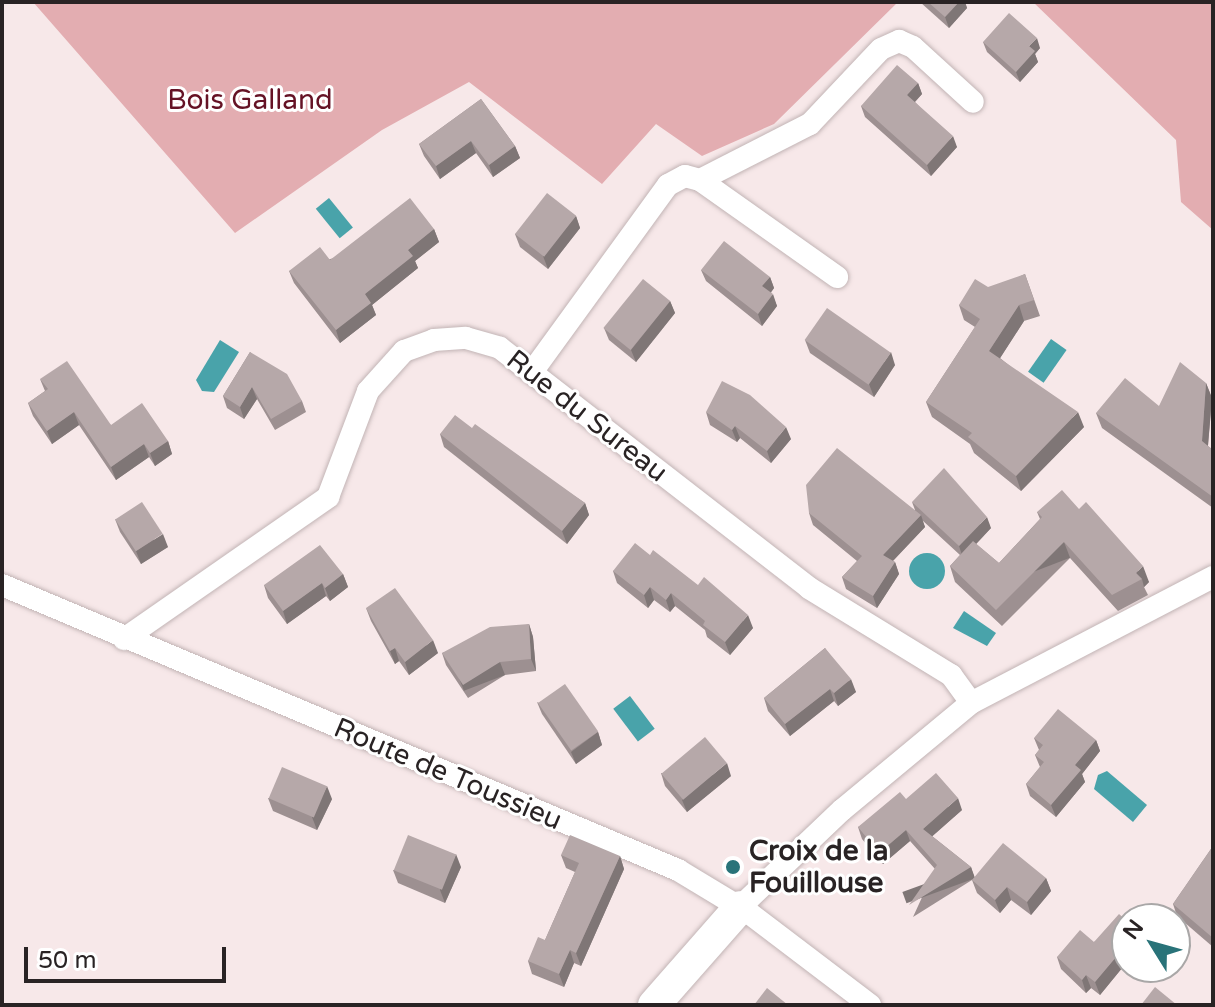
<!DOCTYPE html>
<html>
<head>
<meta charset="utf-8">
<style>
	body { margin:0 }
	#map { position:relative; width:1215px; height:1007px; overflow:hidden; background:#f7e8e9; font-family:"Varela Round",sans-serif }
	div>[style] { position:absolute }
	.green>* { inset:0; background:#e3adb1 }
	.water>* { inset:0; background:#49a3aa; transform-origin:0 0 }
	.round { border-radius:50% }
	.roads { filter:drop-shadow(0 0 2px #c2b4b5) drop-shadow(0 0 2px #c2b4b5) }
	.street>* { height:22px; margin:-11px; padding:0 11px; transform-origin:11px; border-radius:11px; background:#fff }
	.secondary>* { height:32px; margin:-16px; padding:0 16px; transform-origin:16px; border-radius:16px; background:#fff }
	.wall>* { inset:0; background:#9d9091 }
	.shaded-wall>* { inset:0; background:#7f7676; transform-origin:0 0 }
	.building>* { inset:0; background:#b6a8a9; transform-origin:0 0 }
	.dots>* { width:22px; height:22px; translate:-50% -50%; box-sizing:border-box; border:4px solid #fff; border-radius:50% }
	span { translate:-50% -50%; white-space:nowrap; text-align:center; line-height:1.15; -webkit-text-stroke:6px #fff; paint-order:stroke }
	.park-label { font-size:28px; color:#651225 }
	.street-label { font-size:28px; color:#292324 }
	.poi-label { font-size:28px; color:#292324; font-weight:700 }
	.left { translate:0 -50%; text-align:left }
	.frame { position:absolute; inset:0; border:4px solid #292324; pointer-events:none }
	.north { position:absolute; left:1111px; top:903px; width:80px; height:80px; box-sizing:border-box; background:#fff; border:2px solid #a9a7a7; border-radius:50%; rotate:307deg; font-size:22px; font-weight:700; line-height:32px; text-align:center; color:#292324 }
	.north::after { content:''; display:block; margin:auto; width:28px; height:36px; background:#297379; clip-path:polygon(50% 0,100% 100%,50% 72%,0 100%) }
	.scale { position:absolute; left:24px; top:947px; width:202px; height:36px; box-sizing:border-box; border:4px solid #292324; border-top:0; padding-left:10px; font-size:24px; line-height:28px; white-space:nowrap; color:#292324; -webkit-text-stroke:6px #fff; paint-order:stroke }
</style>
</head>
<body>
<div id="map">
	<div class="green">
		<div style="clip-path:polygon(33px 2px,898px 2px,774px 124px,702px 156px,656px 124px,602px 184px,469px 82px,382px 130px,235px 233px)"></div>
		<div style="clip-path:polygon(1033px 2px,1213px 2px,1213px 230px,1181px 202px,1176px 140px)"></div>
	</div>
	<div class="water">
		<div style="left:329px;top:198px;width:38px;height:17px;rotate:51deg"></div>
		<div style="left:1051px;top:339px;width:19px;height:40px;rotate:35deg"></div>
		<div style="clip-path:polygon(220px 340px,239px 352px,214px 392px,202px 391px,196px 380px)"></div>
		<div class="round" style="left:909px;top:553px;width:36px;height:36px"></div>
		<div style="clip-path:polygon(964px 611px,996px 633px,987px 646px,953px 628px)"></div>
		<div style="left:630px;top:696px;width:41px;height:21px;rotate:53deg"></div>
		<div style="clip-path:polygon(1107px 771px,1147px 805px,1133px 822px,1094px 789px,1098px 775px)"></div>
	</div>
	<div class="roads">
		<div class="street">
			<div style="left:700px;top:180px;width:123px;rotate:-27deg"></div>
			<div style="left:810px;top:124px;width:103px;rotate:-46.6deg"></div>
			<div style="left:881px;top:49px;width:20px;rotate:-24deg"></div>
			<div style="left:899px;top:41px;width:15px;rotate:23deg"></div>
			<div style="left:913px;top:47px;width:81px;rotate:42.5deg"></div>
			<div style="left:532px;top:372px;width:231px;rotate:-54deg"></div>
			<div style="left:668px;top:185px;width:19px;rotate:-28deg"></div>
			<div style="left:685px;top:176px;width:16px;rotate:15deg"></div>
			<div style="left:700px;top:180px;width:168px;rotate:35.3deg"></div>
			<div style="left:2px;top:585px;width:734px;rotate:22.86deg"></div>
			<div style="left:678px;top:870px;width:83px;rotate:31.2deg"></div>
			<div style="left:749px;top:913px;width:152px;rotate:37.2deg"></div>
			<div style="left:124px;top:639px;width:249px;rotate:-34.8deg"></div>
			<div style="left:328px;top:497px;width:113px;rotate:-69.3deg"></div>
			<div style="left:368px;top:391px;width:54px;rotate:-48deg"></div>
			<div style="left:404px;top:351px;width:32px;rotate:-20deg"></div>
			<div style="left:434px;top:340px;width:32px;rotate:-4deg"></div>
			<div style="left:466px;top:338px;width:35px;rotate:16deg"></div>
			<div style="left:500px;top:348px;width:391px;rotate:37.8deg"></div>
			<div style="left:809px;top:588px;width:167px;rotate:31.5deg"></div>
			<div style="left:951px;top:675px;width:34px;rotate:54deg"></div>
			<div style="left:740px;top:907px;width:141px;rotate:-43.6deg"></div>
			<div style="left:842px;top:810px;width:168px;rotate:-39.7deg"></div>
			<div style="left:971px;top:703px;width:273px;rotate:-27.5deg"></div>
		</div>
		<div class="secondary">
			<div style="left:654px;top:1005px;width:130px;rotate:-48.7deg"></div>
		</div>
	</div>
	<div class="wall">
		<div style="clip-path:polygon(920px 2px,965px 2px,967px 8px,949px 28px)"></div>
		<div style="clip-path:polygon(983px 42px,1040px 48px,1035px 54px,1038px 62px,1020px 82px,987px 52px)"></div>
		<div style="clip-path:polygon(918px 83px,922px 94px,915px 102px,957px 147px,931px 176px,865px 117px,861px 106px)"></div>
		<div style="clip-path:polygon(481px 99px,515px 146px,520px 158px,493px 177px,476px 153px,440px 179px,424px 156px,419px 144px)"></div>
		<div style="clip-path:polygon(576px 216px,580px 228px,548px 269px,520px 247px,515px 234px)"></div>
		<div style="clip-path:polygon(434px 229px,439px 242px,415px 261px,418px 268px,372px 305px,376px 315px,340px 343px,294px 283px,289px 271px)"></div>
		<div style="clip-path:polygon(701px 270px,770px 277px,774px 288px,771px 292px,777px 306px,762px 326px,706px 281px)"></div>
		<div style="clip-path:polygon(1025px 274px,1040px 316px,1024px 321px,1000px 358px,1084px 427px,1021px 491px,974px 453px,970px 444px,932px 417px,926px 402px,975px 327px,964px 320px,959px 305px)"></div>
		<div style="clip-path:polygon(670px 301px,675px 313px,636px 362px,609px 340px,604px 328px)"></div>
		<div style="clip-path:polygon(805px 340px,895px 365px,874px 397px,810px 353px)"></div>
		<div style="clip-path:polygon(250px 352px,302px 401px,306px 412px,275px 430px,257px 399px,244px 419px,227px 408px,223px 396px)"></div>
		<div style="clip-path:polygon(40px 379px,111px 425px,168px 441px,172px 454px,155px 466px,149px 457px,116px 480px,79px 425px,52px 444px,33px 416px,28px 403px,45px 391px)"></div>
		<div style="clip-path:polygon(1206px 383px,1212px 398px,1208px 446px,1213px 450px,1213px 508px,1102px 428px,1096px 413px,1159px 406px)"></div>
		<div style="clip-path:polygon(706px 412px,791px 439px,771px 463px,740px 438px,737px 442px,710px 425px)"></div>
		<div style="clip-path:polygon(472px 428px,585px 503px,589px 515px,567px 544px,444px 447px,440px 434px)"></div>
		<div style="clip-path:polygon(912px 502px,991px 528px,976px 544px,999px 563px,1040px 519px,1037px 512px,1079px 509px,1149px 582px,1144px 587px,1148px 595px,1118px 611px,1070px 558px,1002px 626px,955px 582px,950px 566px,960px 555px,922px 520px,925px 527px,893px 561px,895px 562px,899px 574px,877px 608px,846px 589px,842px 577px,857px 561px,813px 525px,809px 513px,915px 510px)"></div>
		<div style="clip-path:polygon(115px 519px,168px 547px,141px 564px,120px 532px)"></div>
		<div style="clip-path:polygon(650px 555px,753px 628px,730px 655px,707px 637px,705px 630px,675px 606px,670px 612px,654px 600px,648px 608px,617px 583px,613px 571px)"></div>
		<div style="clip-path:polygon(343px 574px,348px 587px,330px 601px,326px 596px,287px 624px,268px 598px,264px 585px)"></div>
		<div style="clip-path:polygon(366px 608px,438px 653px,409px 675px,399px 661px,395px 664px,371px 621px)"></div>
		<div style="clip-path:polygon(529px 624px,533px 637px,536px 671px,505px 675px,468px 698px,446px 665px,442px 653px)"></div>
		<div style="clip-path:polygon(825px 648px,856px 692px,838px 706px,834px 701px,790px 736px,768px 711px,764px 698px)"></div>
		<div style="clip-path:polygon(537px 702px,598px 732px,602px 745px,576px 764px,542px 714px)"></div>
		<div style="clip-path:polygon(1034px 738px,1096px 740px,1100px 751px,1082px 774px,1085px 782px,1056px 817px,1030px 796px,1026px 784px,1040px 767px,1035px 755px,1039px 750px)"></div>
		<div style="clip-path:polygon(661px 773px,731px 776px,687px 812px,665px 786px)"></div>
		<div style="clip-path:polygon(268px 798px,332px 799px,317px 830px,273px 811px)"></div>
		<div style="clip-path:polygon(906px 799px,962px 810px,932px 836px,971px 867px,974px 877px,1046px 878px,1051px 891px,1031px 915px,1011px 900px,1000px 913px,977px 893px,972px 880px,913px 917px,935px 869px,910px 841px,883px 864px,862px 839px,858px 827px)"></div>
		<div style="clip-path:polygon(1213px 846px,1213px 947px,1177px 916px,1173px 904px)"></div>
		<div style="clip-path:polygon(561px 855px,620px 856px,624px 869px,581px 966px,574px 963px,564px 987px,532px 974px,528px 961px,545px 940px,575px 872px,566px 868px)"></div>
		<div style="clip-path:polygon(461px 867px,445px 903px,398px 883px,393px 870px)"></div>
		<div style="clip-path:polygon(1127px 921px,1127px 962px,1100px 995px,1091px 988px,1086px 993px,1061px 969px,1057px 957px,1094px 942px)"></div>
	</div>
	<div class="shaded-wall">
		<div style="clip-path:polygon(959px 2px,965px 2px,967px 8px,949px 28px,945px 17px)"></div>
		<div style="clip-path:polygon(1037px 38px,1040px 48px,1035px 54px,1038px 62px,1020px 82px,1016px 72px,1029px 46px)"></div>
		<div style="clip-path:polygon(918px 83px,922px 94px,911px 106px,907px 95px)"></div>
		<div style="clip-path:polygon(953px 136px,957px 147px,931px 176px,927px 165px)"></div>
		<div style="clip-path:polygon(471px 141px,476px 153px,440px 179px,436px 166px)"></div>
		<div style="clip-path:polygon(515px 146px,520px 158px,493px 177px,489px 165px)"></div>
		<div style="clip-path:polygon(576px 216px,580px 228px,548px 269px,543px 256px)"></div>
		<div style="clip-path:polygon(434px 229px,439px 242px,415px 261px,418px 268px,372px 305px,376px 315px,340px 343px,336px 330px,365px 294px,408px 250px)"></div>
		<div style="clip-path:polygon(770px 277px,774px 288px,767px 298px,762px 286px)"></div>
		<div style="clip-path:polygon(773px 294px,777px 306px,762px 326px,758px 314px)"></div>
		<div style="clip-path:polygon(670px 301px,675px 313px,636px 362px,631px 350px)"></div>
		<div style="clip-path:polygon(1019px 305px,1024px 321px,995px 366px,989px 351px)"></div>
		<div style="clip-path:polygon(891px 352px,895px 365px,874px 397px,869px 384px)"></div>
		<div style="clip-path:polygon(1206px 383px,1212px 398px,1207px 456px,1202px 441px)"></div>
		<div style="clip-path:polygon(252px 387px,257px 399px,244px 419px,240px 407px)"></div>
		<div style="clip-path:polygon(74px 412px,79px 425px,52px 444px,47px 431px)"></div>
		<div style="clip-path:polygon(1078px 412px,1084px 427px,1021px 491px,1016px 476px)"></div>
		<div style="clip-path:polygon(735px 426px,740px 438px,737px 442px,732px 430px)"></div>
		<div style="clip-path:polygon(786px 427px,791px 439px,771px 463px,767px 451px)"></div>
		<div style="clip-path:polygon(168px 441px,172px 454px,155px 466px,150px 453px)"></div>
		<div style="clip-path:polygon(144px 444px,149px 457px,116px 480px,111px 467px)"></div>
		<div style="clip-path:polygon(585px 503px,589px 515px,567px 544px,562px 531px)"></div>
		<div style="clip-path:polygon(921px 515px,925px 527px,887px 567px,883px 555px)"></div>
		<div style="clip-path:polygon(987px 517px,991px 528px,963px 558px,959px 546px)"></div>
		<div style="clip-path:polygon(163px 534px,168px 547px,141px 564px,136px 551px)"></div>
		<div style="left:1064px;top:542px;width:17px;height:96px;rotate:69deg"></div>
		<div style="clip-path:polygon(895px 562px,899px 574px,877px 608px,873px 596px)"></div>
		<div style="clip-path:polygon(1143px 566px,1149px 582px,1144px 587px,1142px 579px,1136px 573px)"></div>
		<div style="clip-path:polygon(343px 574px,348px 587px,330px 601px,325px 588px)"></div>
		<div style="clip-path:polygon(322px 583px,326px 596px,287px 624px,283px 611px)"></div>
		<div style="clip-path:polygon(650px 587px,654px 600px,648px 608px,644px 595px)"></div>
		<div style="clip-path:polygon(671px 593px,675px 606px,670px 612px,666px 600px)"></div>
		<div style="clip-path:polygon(748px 615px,753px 628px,730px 655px,725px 642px)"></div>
		<div style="clip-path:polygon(529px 624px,533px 637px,536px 671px,531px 659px)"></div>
		<div style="clip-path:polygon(433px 640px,438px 653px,409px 675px,405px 662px)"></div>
		<div style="clip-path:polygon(395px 648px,399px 661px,395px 664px,390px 651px)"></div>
		<div style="left:500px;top:662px;width:14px;height:44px;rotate:69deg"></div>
		<div style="clip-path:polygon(851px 679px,856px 692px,838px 706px,834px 693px)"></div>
		<div style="clip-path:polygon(830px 689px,834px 701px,790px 736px,785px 724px)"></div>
		<div style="clip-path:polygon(598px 732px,602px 745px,576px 764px,571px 752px)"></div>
		<div style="clip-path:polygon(1096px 740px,1100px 751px,1082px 774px,1085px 782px,1056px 817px,1051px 805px,1075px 765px)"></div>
		<div style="clip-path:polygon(727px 763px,731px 776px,687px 812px,682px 800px)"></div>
		<div style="clip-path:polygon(327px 786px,332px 799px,317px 830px,312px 817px)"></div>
		<div style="clip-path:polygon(958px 798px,962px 810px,927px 841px,923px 829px)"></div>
		<div style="clip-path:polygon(906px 830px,910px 841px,883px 864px,879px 853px)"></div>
		<div style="clip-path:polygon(456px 854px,461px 867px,445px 903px,440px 890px)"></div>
		<div style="clip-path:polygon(620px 856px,624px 869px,581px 966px,576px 953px)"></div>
		<div style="left:971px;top:867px;width:12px;height:73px;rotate:70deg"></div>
		<div style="clip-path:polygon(1046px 878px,1051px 891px,1031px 915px,1027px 902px)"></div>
		<div style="clip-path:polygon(1007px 887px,1011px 900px,1000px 913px,995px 900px)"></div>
		<div style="clip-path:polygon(1127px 944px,1127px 962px,1100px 995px,1095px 982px)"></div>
		<div style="clip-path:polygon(570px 950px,574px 963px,564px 987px,559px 974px)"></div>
		<div style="clip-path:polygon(1086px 975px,1091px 988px,1086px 993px,1082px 980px)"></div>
	</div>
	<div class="building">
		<div style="clip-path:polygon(928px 2px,959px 2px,945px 17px)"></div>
		<div style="clip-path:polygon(1009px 13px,1037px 38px,1029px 46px,1035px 51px,1016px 72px,983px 42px)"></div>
		<div style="clip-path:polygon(897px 65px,918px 83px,907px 95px,953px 136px,927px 165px,861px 106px)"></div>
		<div style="clip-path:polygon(481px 99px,515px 146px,489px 165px,471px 141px,436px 166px,419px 144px)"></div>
		<div style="left:547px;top:193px;width:37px;height:52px;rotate:38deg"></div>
		<div style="clip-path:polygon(410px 198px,434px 229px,408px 250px,413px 256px,365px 294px,371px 303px,336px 330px,289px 271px,320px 247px,330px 260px)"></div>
		<div style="clip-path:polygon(724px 241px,770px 277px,762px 286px,773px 294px,758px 314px,701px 270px)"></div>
		<div style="clip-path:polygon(1025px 274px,1034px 300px,1019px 305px,989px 351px,1078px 412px,1016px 476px,968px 437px,972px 433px,926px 402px,980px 319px,959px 305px,975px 279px,988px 287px)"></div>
		<div style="left:643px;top:279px;width:35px;height:63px;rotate:39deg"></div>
		<div style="left:827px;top:308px;width:78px;height:39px;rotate:35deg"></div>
		<div style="clip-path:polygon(250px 352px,287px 374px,302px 401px,271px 419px,252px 387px,240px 407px,223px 396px)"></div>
		<div style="clip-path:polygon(67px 361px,111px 425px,142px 403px,168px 441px,150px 453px,144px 444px,111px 467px,74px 412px,47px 431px,28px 403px,48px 389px,40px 379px)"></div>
		<div style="clip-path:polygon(1180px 362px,1206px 383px,1202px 441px,1213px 450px,1213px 497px,1096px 413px,1125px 378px,1159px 406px)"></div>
		<div style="clip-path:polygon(722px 381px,750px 395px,786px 427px,767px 451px,735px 426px,732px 430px,706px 412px)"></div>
		<div style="clip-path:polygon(455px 415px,472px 428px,475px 424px,585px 503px,562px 531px,440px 434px)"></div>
		<div style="clip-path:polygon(837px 448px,921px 515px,883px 555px,895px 562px,873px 596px,842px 577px,862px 556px,809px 513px,806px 485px)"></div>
		<div style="clip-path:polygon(944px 468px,987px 517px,959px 546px,912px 502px)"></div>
		<div style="clip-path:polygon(1062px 490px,1079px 509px,1086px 502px,1143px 566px,1136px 573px,1142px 579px,1112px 595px,1064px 542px,996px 610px,950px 566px,973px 541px,999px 563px,1042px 517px,1037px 512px)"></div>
		<div style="left:142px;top:502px;width:38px;height:32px;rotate:57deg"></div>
		<div style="clip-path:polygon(635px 543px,650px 555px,653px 550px,698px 585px,704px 577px,748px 615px,725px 642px,703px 625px,705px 621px,671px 593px,666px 600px,650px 587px,644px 595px,613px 571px)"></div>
		<div style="clip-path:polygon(320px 545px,343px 574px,325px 588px,322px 583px,283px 611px,264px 585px)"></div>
		<div style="clip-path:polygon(395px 588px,433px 640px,405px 662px,395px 648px,390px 651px,366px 608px)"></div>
		<div style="clip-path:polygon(529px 624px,531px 659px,500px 662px,463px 685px,442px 653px,490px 627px)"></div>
		<div style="clip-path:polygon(825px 648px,851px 679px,834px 693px,830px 689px,785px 724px,764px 698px)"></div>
		<div style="left:565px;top:684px;width:58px;height:33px;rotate:55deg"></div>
		<div style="clip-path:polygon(1058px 709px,1096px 740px,1075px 765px,1081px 770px,1051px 805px,1026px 784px,1044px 762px,1035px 755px,1043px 745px,1034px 738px)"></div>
		<div style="left:705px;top:737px;width:34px;height:57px;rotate:50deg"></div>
		<div style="left:282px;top:767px;width:49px;height:34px;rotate:23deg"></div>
		<div style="clip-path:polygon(936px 773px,958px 798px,923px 829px,971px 867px,909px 905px,937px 865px,906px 830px,879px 853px,858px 827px,900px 792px,906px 799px)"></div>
		<div style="left:408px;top:835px;width:52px;height:38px;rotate:22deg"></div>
		<div style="clip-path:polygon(570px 835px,620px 856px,576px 953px,570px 950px,559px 974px,528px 961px,538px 937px,545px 940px,579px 863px,561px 855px)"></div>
		<div style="clip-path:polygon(1003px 843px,1046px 878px,1027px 902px,1007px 887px,995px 900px,972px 880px)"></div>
		<div style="clip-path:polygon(1213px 846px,1213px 938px,1173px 904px)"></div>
		<div style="clip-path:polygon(1119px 914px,1127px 921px,1127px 944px,1095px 982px,1086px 975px,1082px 980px,1057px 957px,1080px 930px,1094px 942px)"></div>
		<div style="clip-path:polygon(1155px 987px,1177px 1005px,1141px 1005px)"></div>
		<div style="clip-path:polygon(767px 988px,788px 1005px,754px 1005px)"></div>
	</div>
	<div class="dots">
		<div style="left:733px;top:867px;background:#297379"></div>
	</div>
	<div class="park-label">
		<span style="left:250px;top:100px">Bois Galland</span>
	</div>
	<div class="street-label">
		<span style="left:587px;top:416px;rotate:38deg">Rue du Sureau</span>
		<span style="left:448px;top:774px;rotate:23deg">Route de Toussieu</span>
	</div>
	<div class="poi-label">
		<span class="left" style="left:749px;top:867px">Croix de la<br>Fouillouse</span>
	</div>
	<div class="frame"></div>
	<div class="north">N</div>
	<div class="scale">50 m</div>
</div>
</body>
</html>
